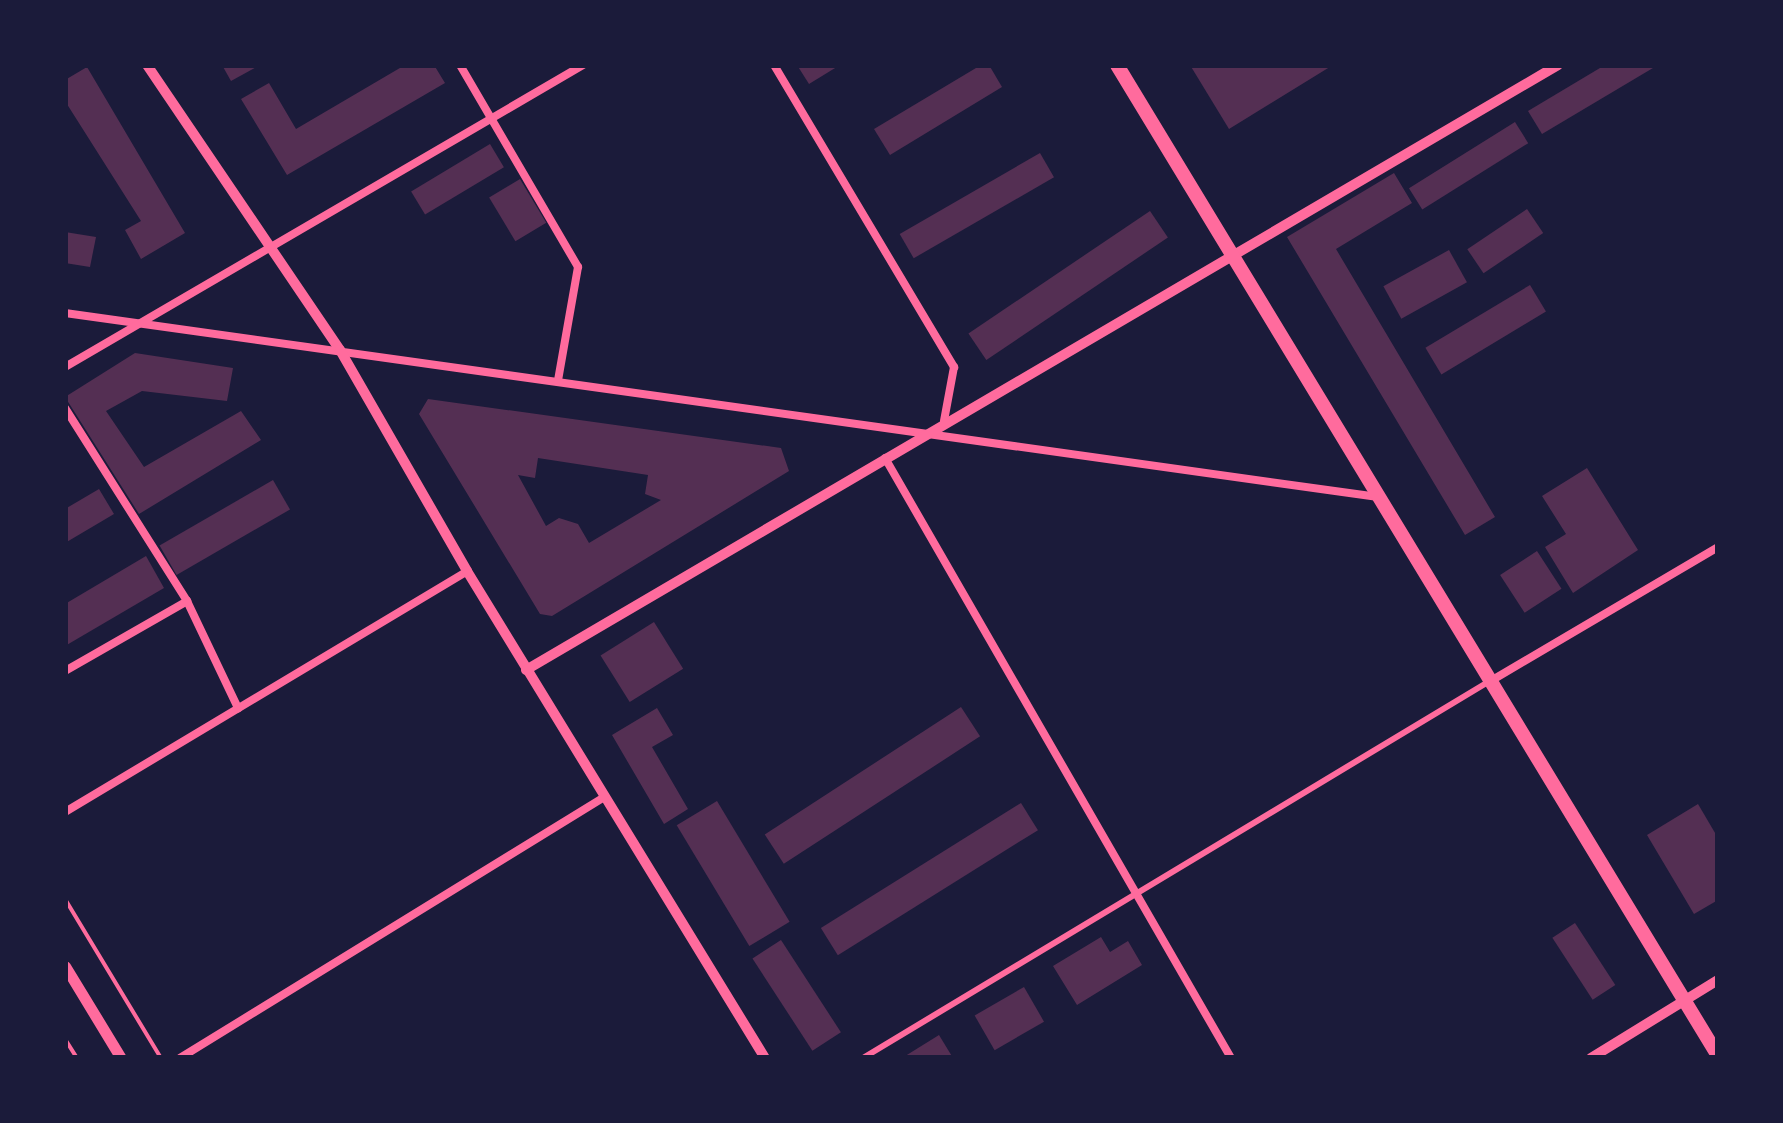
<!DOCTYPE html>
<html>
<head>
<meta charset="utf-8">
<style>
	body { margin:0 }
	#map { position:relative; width:1783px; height:1123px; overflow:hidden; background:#1b1b3a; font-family:"Golos Text",sans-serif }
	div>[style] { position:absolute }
	.building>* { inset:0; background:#542f53; transform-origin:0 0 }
	.service>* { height:4px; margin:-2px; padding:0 2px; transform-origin:2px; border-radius:2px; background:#ff6b9d }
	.pedestrian>* { height:6px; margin:-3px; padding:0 3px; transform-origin:3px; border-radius:3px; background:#ff6b9d }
	.minor>* { height:8px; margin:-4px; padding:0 4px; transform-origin:4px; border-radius:4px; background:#ff6b9d }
	.tertiary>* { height:10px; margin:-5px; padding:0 5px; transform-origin:5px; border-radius:5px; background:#ff6b9d }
	.secondary>* { height:11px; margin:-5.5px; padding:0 5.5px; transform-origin:5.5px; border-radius:5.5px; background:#ff6b9d }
	.trunk>* { height:14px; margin:-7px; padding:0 7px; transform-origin:7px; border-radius:7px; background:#ff6b9d }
	span { translate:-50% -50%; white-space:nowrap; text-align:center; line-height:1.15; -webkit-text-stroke:8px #1b1b3a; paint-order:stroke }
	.frame { position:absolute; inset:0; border:68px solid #1b1b3a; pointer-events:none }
</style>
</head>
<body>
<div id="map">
	<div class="building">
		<div style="clip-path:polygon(222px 65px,260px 65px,231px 81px)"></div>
		<div style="clip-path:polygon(405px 65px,434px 65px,445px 83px,287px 175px,241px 99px,269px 83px,296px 129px)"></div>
		<div style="clip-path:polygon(797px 65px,840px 65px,809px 84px)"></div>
		<div style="clip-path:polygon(981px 65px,989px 65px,1002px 87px,890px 155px,874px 129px)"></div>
		<div style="clip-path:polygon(1190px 65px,1333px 65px,1229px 129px)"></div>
		<div style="clip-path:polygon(1605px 65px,1658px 65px,1542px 134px,1528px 111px)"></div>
		<div style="clip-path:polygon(87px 67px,185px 233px,141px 259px,125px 230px,141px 221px,65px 101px,65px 80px)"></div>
		<div style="left:1515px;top:122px;width:25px;height:125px;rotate:58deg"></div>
		<div style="left:490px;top:144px;width:27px;height:92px;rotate:59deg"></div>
		<div style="left:1040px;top:153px;width:28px;height:162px;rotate:60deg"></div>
		<div style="clip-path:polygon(1394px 173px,1412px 203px,1336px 249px,1495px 517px,1465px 535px,1287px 237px)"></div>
		<div style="left:520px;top:179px;width:51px;height:36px;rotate:59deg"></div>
		<div style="left:1527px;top:209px;width:29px;height:72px;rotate:56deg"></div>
		<div style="left:1150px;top:211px;width:32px;height:219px;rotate:56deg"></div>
		<div style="clip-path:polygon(65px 232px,96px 237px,90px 267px,65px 263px)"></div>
		<div style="left:1449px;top:250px;width:37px;height:75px;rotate:61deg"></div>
		<div style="left:1530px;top:285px;width:31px;height:122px;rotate:59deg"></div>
		<div style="clip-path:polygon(135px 353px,233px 368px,227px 401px,142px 391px,106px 411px,144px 467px,241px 411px,261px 440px,139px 514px,65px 397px)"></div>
		<div style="clip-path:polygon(evenodd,428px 399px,781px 448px,789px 471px,552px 616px,540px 614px,419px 414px,428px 399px,538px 458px,648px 475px,645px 494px,661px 500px,589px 543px,578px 524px,559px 518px,546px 526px,518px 475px,535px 478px,538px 458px)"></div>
		<div style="clip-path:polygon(1587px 468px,1638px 550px,1573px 593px,1545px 547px,1566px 534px,1542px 496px)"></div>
		<div style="left:273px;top:480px;width:34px;height:131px;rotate:60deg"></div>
		<div style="clip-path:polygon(99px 489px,114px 514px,65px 543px,65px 509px)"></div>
		<div style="left:1537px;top:551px;width:45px;height:44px;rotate:57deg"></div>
		<div style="clip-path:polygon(146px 556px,164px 588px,65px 646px,65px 604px)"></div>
		<div style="left:654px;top:622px;width:55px;height:63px;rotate:58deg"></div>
		<div style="left:961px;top:707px;width:35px;height:234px;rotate:57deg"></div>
		<div style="clip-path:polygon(657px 708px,673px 735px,652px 747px,688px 809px,664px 824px,612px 735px)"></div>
		<div style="left:717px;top:801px;width:141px;height:47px;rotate:59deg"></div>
		<div style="left:1021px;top:803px;width:32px;height:236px;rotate:58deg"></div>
		<div style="clip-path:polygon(1698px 804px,1718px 838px,1718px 900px,1694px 914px,1647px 835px)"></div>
		<div style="left:1575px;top:923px;width:74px;height:27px;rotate:57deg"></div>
		<div style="clip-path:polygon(1101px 937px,1110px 952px,1128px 941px,1142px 965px,1077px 1005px,1053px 966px)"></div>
		<div style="left:781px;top:940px;width:110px;height:34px;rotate:57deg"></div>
		<div style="left:1024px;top:987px;width:40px;height:57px;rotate:60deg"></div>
		<div style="clip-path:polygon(939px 1035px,953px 1058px,902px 1058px)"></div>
	</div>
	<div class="service">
		<div style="left:65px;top:899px;width:186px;rotate:58.9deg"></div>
		<div style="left:65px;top:1039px;width:22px;rotate:58deg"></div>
	</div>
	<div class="pedestrian">
		<div style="left:863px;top:1058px;width:729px;rotate:-31.03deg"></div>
	</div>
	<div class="minor">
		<div style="left:460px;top:65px;width:234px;rotate:59.7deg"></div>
		<div style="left:578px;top:267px;width:116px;rotate:100deg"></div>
		<div style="left:774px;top:65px;width:352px;rotate:59.2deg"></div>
		<div style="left:954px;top:367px;width:55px;rotate:100.5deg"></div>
		<div style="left:65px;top:313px;width:1326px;rotate:7.98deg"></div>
		<div style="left:65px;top:367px;width:600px;rotate:-30.24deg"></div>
		<div style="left:65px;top:408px;width:228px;rotate:57.7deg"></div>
		<div style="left:187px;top:601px;width:119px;rotate:64.5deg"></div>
		<div style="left:885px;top:458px;width:693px;rotate:60.03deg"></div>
		<div style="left:65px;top:671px;width:141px;rotate:-29.8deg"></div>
		<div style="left:1489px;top:682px;width:266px;rotate:-30.5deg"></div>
		<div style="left:65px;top:812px;width:469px;rotate:-30.9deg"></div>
		<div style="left:180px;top:1058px;width:498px;rotate:-31.6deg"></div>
	</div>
	<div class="tertiary">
		<div style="left:147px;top:65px;width:344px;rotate:55.9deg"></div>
		<div style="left:340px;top:350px;width:255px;rotate:60.1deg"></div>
		<div style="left:467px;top:571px;width:571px;rotate:58.54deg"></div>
		<div style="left:526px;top:670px;width:1196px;rotate:-30.38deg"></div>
		<div style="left:1591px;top:1058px;width:149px;rotate:-31.6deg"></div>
	</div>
	<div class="secondary">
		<div style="left:65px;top:966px;width:108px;rotate:58.7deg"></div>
	</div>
	<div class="trunk">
		<div style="left:1117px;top:65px;width:1159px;rotate:58.76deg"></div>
	</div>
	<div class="frame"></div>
</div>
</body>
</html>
